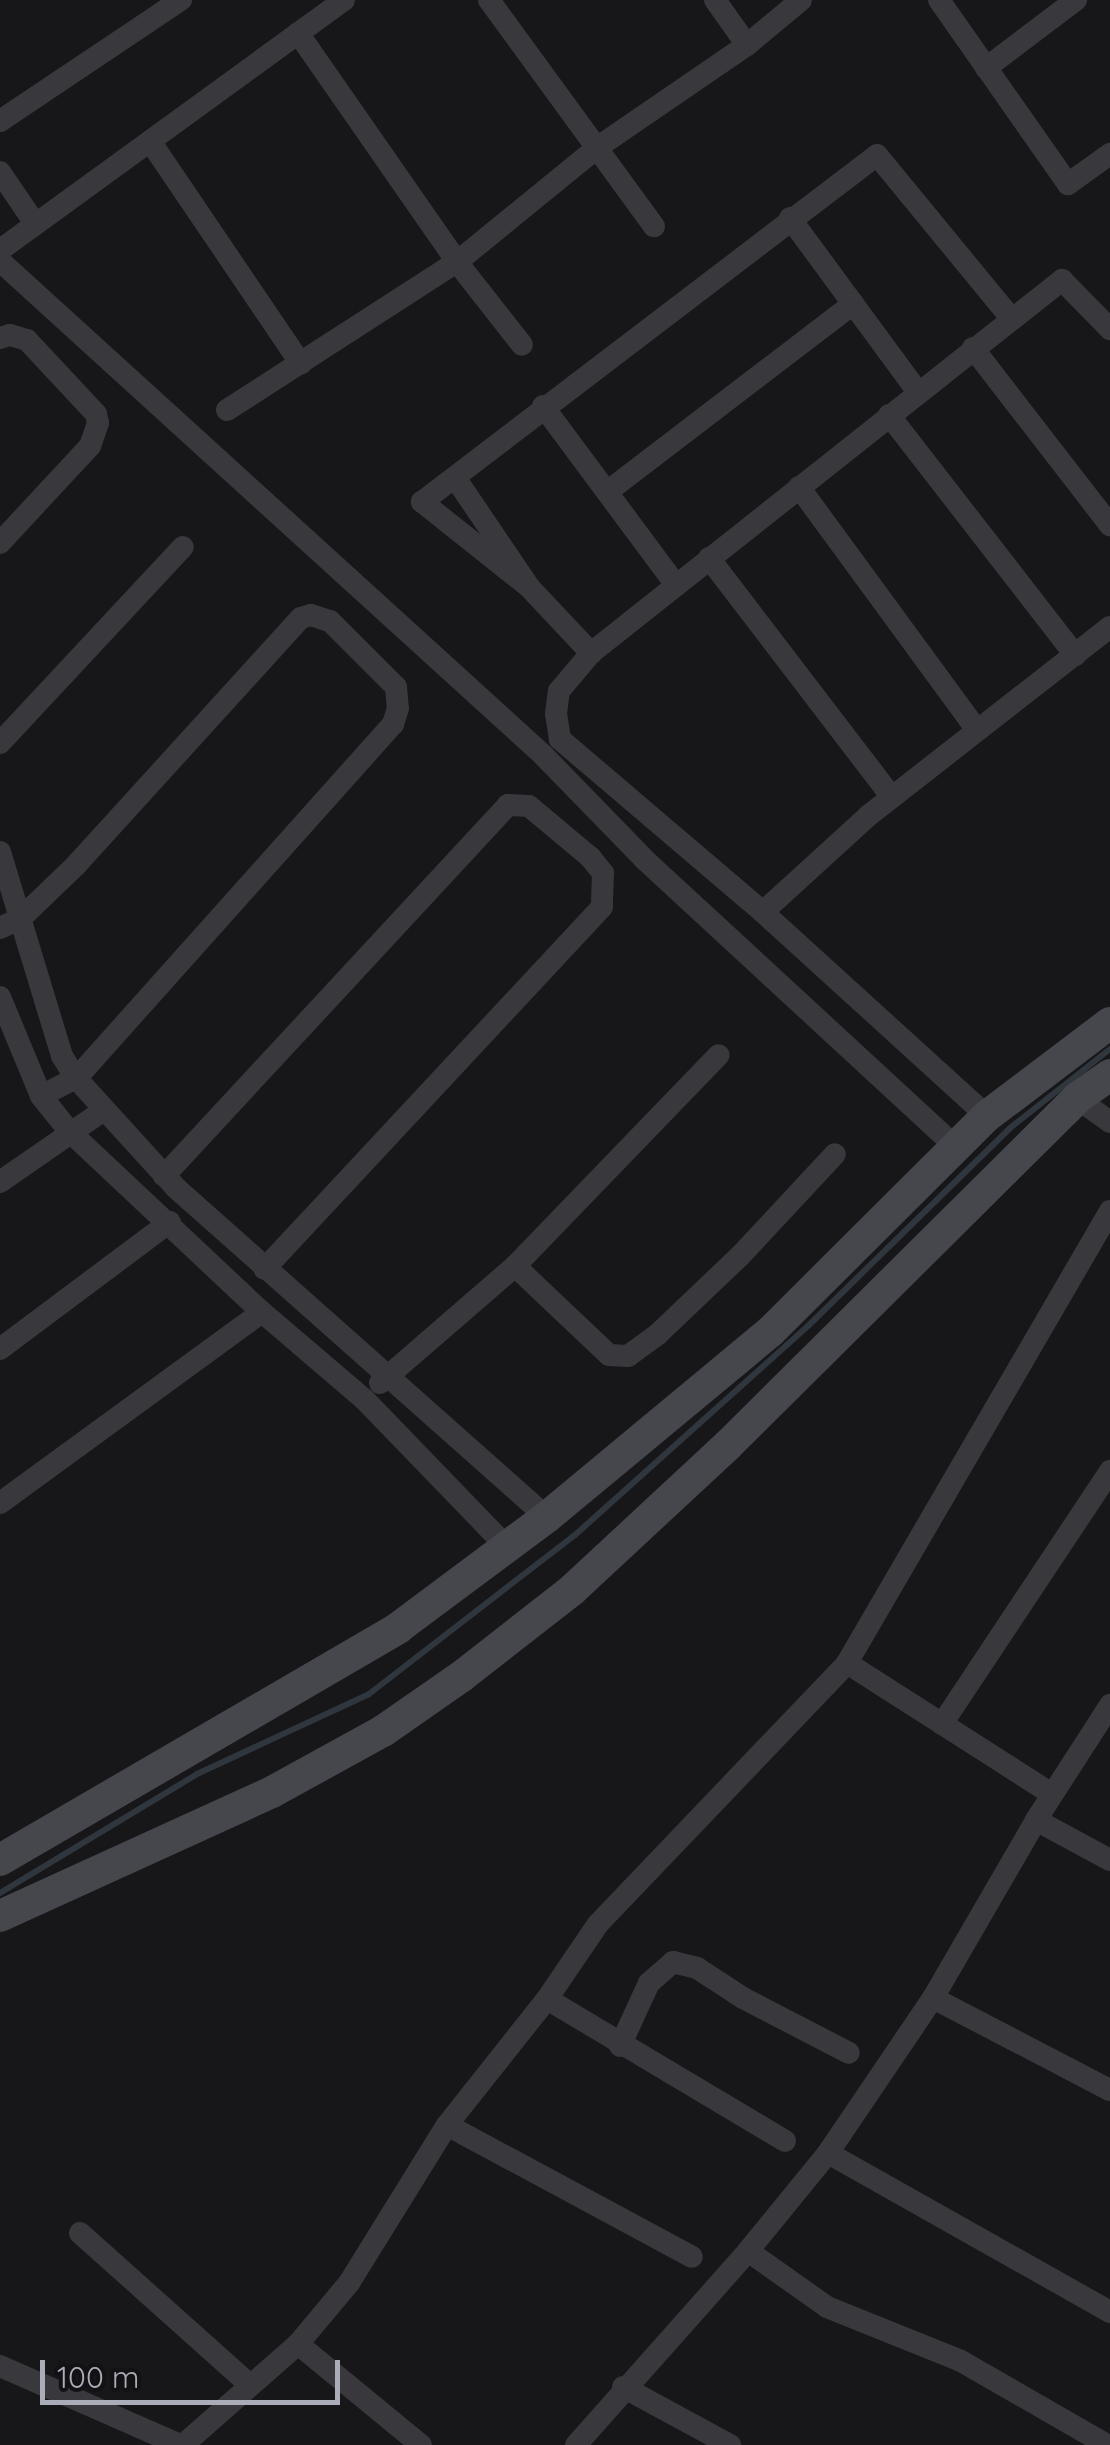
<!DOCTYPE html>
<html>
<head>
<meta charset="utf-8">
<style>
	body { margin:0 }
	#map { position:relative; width:1110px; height:2445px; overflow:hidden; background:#171618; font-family:Quicksand,sans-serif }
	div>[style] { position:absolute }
	.stream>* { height:6px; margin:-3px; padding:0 3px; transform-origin:3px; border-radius:3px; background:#30363d }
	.street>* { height:22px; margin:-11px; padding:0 11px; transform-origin:11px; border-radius:11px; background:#38383d }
	.secondary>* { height:32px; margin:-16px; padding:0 16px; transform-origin:16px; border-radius:16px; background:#46474d }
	span { translate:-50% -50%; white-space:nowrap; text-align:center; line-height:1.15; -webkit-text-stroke:10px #121113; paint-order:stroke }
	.scale { position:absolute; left:40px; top:2360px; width:300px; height:45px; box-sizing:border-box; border:5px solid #aaadb7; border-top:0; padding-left:12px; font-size:30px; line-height:35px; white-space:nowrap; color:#aaadb7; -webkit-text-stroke:8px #121113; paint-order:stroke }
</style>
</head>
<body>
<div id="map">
	<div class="stream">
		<div style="left:0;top:1893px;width:230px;rotate:-31.1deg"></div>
		<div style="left:197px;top:1774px;width:190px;rotate:-24.9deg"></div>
		<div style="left:369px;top:1694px;width:260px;rotate:-37.7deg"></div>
		<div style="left:575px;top:1535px;width:313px;rotate:-41.9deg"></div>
		<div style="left:808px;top:1326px;width:283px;rotate:-44.4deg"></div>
		<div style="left:1010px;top:1128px;width:127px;rotate:-38.3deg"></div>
	</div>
	<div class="street">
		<div style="left:489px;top:0;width:280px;rotate:53.9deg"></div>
		<div style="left:715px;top:0;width:55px;rotate:54.6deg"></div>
		<div style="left:939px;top:0;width:225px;rotate:55deg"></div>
		<div style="left:1068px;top:184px;width:52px;rotate:-35.5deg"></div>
		<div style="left:298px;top:33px;width:279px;rotate:55.2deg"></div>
		<div style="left:457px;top:262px;width:105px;rotate:51.9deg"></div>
		<div style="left:986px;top:68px;width:113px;rotate:-37.1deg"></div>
		<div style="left:0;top:121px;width:218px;rotate:-33.8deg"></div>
		<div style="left:150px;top:141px;width:269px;rotate:55.9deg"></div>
		<div style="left:0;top:172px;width:60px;rotate:55.8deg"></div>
		<div style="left:790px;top:218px;width:216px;rotate:53.7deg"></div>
		<div style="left:0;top:250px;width:425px;rotate:-36deg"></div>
		<div style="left:0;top:261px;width:734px;rotate:42.29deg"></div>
		<div style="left:543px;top:755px;width:146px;rotate:45.8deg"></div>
		<div style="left:645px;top:860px;width:423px;rotate:42.7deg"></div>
		<div style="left:0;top:338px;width:10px;rotate:-17deg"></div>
		<div style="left:10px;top:335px;width:18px;rotate:16deg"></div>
		<div style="left:27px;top:340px;width:101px;rotate:47deg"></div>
		<div style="left:96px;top:414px;width:9px;rotate:77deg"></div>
		<div style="left:98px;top:423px;width:24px;rotate:109deg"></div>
		<div style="left:90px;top:446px;width:132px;rotate:132.9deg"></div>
		<div style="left:973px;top:348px;width:224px;rotate:52.3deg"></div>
		<div style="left:543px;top:406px;width:223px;rotate:53.4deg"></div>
		<div style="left:227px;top:410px;width:274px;rotate:-32.8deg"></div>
		<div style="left:457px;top:262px;width:182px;rotate:-39.2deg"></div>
		<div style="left:598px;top:147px;width:181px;rotate:-34.4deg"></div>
		<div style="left:747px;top:45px;width:70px;rotate:-39.8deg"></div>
		<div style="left:889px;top:415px;width:304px;rotate:52.2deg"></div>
		<div style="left:456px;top:479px;width:130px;rotate:55.9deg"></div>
		<div style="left:529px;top:587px;width:91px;rotate:46.8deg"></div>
		<div style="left:799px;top:487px;width:300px;rotate:53.8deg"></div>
		<div style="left:607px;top:492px;width:310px;rotate:-37.4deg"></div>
		<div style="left:709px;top:558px;width:301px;rotate:52.6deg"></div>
		<div style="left:529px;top:587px;width:137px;rotate:-141.5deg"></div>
		<div style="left:422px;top:502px;width:572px;rotate:-37.33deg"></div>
		<div style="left:877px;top:155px;width:211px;rotate:50.6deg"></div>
		<div style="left:0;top:743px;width:268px;rotate:-47deg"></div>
		<div style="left:0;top:852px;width:213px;rotate:73.1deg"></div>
		<div style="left:62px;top:1056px;width:26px;rotate:58deg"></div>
		<div style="left:76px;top:1078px;width:149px;rotate:47.7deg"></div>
		<div style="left:176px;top:1188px;width:496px;rotate:41.6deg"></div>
		<div style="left:763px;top:912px;width:142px;rotate:-42.4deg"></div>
		<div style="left:868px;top:816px;width:307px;rotate:-38deg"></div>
		<div style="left:0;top:928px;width:23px;rotate:-25deg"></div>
		<div style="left:21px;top:918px;width:76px;rotate:-43.9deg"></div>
		<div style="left:76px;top:865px;width:334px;rotate:-47.7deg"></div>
		<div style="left:301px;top:618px;width:10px;rotate:-17deg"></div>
		<div style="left:311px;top:615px;width:20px;rotate:18deg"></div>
		<div style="left:330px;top:621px;width:93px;rotate:45deg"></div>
		<div style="left:396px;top:687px;width:21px;rotate:85deg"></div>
		<div style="left:398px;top:708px;width:17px;rotate:107deg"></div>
		<div style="left:393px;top:724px;width:475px;rotate:131.8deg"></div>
		<div style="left:76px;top:1078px;width:39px;rotate:153deg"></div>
		<div style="left:0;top:997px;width:107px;rotate:67.5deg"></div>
		<div style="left:41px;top:1096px;width:45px;rotate:51.3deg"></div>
		<div style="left:69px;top:1131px;width:265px;rotate:43.2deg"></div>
		<div style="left:262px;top:1312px;width:134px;rotate:40.5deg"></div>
		<div style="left:364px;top:1399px;width:204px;rotate:46deg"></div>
		<div style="left:1077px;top:1098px;width:41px;rotate:36deg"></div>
		<div style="left:987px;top:1116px;width:303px;rotate:-137.7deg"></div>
		<div style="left:763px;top:912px;width:267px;rotate:-139.6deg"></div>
		<div style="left:560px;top:739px;width:25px;rotate:-99deg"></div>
		<div style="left:556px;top:714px;width:23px;rotate:-83deg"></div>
		<div style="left:559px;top:691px;width:50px;rotate:-49.9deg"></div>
		<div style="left:591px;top:653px;width:601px;rotate:-38.38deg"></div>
		<div style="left:1062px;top:280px;width:69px;rotate:45.6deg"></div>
		<div style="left:164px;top:1176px;width:506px;rotate:-47.16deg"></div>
		<div style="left:508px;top:805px;width:21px;rotate:3deg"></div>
		<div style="left:529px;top:806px;width:80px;rotate:39.9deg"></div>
		<div style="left:590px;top:857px;width:21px;rotate:51deg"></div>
		<div style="left:603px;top:873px;width:34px;rotate:92deg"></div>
		<div style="left:602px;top:907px;width:495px;rotate:133deg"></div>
		<div style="left:0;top:1182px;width:126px;rotate:-34.7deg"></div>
		<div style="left:515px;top:1266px;width:129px;rotate:43.4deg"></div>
		<div style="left:609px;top:1355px;width:19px;rotate:3deg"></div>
		<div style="left:628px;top:1356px;width:37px;rotate:-36deg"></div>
		<div style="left:658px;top:1334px;width:113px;rotate:-43.6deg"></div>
		<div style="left:740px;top:1256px;width:139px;rotate:-47deg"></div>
		<div style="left:0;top:1349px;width:212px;rotate:-36.8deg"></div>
		<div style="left:380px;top:1383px;width:179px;rotate:-40.9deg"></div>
		<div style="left:515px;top:1266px;width:293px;rotate:-46deg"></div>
		<div style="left:0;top:1503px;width:324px;rotate:-36.1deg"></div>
		<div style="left:847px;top:1663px;width:243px;rotate:32.6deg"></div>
		<div style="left:942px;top:1724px;width:304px;rotate:-56.4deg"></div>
		<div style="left:1036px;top:1820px;width:84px;rotate:28.4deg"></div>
		<div style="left:933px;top:1998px;width:199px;rotate:27.5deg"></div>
		<div style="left:547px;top:1999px;width:277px;rotate:30.8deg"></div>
		<div style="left:620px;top:2046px;width:69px;rotate:-65.3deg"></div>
		<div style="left:649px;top:1983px;width:32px;rotate:-41deg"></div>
		<div style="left:673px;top:1962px;width:25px;rotate:14deg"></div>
		<div style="left:697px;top:1968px;width:55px;rotate:33.1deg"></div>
		<div style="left:743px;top:1998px;width:119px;rotate:27.4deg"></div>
		<div style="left:447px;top:2125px;width:278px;rotate:28.3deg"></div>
		<div style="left:828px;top:2153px;width:324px;rotate:29.4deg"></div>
		<div style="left:80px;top:2233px;width:225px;rotate:41.8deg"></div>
		<div style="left:748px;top:2251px;width:97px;rotate:35.3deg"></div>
		<div style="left:827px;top:2307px;width:144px;rotate:21.9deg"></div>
		<div style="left:961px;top:2361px;width:168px;rotate:29.9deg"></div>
		<div style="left:298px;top:2344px;width:159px;rotate:39.4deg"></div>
		<div style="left:0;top:2366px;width:197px;rotate:23.7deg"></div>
		<div style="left:623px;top:2387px;width:122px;rotate:28.5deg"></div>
		<div style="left:183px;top:2445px;width:153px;rotate:-41.3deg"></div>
		<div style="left:298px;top:2344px;width:80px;rotate:-50.1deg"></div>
		<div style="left:349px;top:2283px;width:186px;rotate:-58.2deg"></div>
		<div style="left:447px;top:2125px;width:161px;rotate:-51.6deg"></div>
		<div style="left:547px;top:1999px;width:91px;rotate:-55.8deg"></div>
		<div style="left:598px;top:1924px;width:361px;rotate:-46.3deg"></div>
		<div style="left:847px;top:1663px;width:523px;rotate:-59.81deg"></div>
		<div style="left:576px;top:2445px;width:259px;rotate:-48.4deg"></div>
		<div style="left:748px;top:2251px;width:127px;rotate:-50.8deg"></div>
		<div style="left:828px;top:2153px;width:187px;rotate:-55.9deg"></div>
		<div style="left:933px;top:1998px;width:206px;rotate:-59.9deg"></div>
		<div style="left:1036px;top:1820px;width:137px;rotate:-57.2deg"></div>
	</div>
	<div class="secondary">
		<div style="left:0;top:1860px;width:461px;rotate:-30.2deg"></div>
		<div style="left:398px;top:1628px;width:186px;rotate:-36.7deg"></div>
		<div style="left:547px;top:1517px;width:290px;rotate:-39.7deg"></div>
		<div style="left:770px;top:1332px;width:306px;rotate:-44.9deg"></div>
		<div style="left:987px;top:1116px;width:154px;rotate:-37.1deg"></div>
		<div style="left:0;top:1916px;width:299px;rotate:-24.5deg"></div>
		<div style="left:272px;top:1792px;width:127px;rotate:-28.8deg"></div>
		<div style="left:383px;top:1731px;width:96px;rotate:-34.8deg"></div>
		<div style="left:462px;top:1676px;width:140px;rotate:-38deg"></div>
		<div style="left:572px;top:1590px;width:213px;rotate:-42.9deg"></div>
		<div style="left:728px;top:1445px;width:492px;rotate:-44.8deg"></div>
		<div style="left:1077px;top:1098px;width:40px;rotate:-34.9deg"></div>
	</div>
	<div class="scale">100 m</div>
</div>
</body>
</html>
